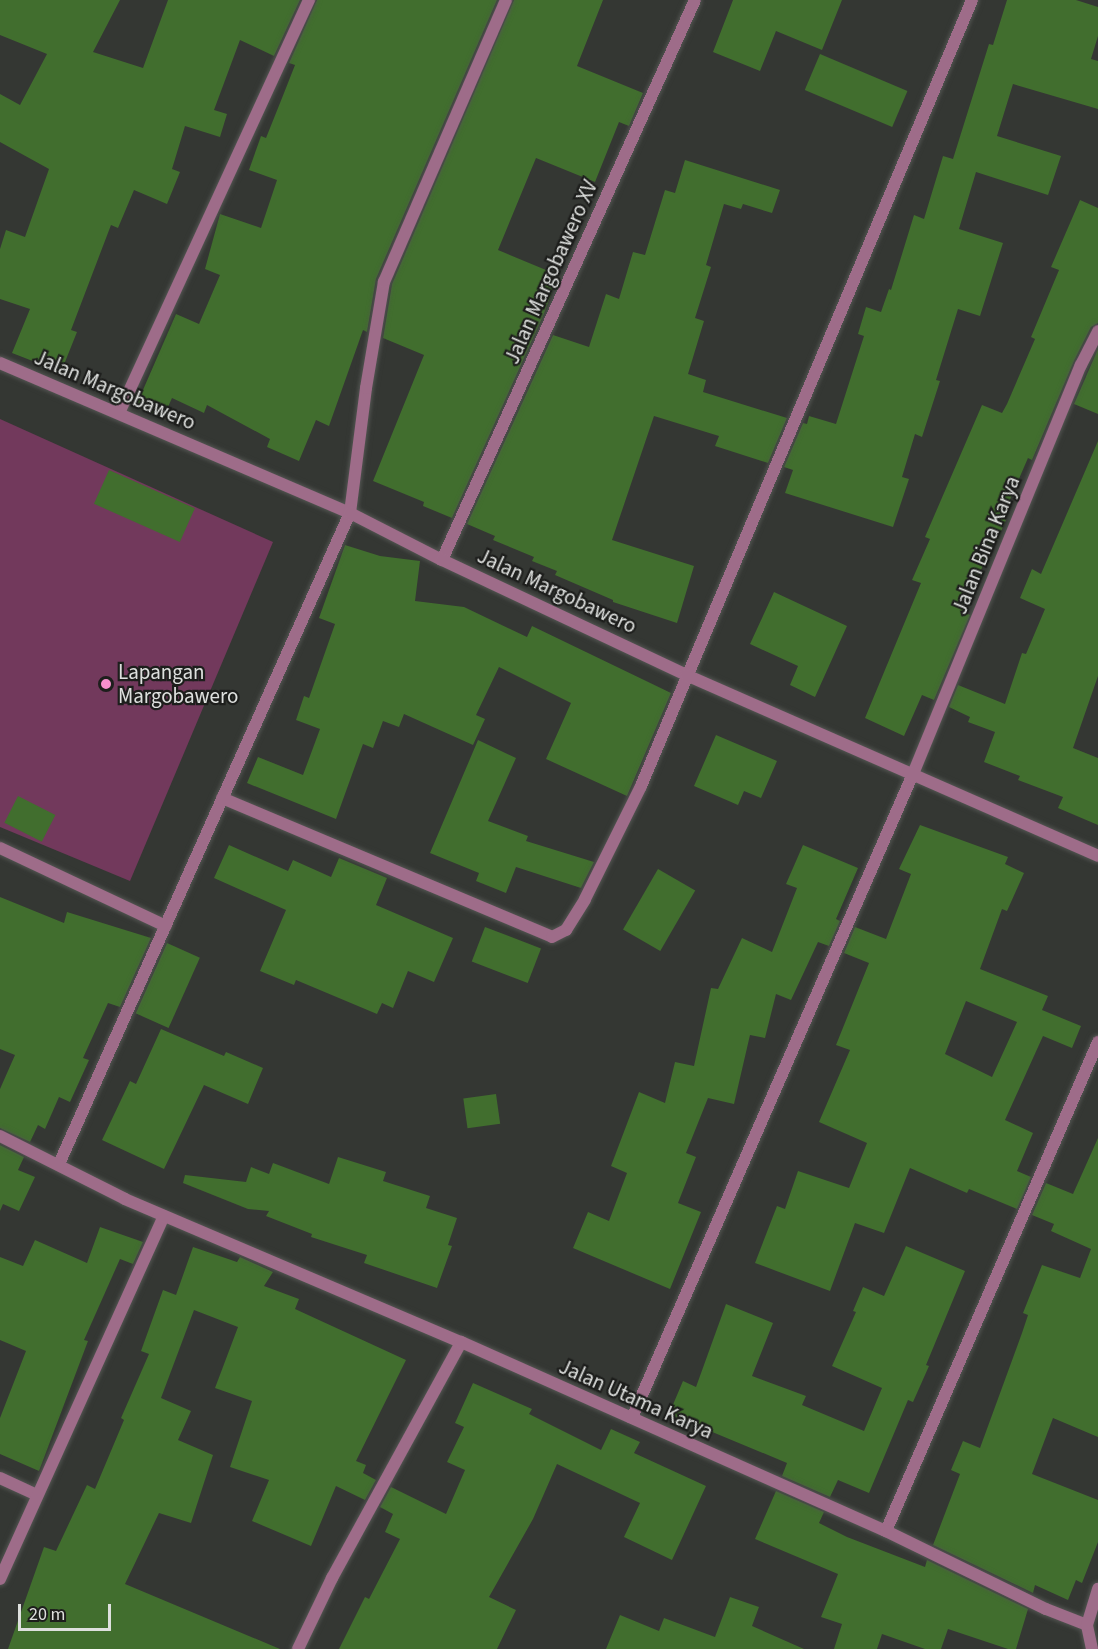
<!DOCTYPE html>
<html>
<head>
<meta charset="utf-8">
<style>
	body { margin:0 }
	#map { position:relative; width:1098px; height:1649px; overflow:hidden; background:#343733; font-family:"Source Sans 3",sans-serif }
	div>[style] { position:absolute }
	.green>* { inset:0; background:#72395c }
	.building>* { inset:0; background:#416e2e; transform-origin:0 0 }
	.roads { filter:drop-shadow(0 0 2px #535552) drop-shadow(0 0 2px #535552) }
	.minor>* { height:12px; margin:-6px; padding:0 6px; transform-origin:6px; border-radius:6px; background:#9e6c89 }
	.tertiary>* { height:12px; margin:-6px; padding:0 6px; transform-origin:6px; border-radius:6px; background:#9e6c89 }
	.dots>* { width:16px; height:16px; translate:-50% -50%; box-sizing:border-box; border:3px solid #1d1e1c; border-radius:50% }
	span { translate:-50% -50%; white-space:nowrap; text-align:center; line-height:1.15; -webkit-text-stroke:4.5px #1d1e1c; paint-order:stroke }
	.street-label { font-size:21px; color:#dee0de }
	.poi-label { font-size:21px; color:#dee0de }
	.left { translate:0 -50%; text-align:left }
	.scale { position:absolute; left:18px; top:1604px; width:93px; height:27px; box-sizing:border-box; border:3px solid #dee0de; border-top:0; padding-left:8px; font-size:18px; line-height:21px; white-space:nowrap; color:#dee0de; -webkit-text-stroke:4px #1d1e1c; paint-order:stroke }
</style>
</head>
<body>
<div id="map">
	<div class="green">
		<div style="clip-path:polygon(0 419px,273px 542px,130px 881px,0 827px)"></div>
	</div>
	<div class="building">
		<div style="clip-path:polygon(0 0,120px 0,93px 52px,143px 68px,168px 0,300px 0,274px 56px,240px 40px,214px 110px,227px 114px,220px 137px,185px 126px,172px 169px,180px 172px,167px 204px,134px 190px,118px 228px,111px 225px,71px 330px,77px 332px,61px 372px,12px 353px,30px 309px,0 299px,0 249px,6px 230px,25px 237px,49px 169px,0 142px,0 94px,20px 105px,47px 54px,0 35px)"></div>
		<div style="clip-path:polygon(317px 0,497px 0,376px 279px,367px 332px,363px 330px,329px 426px,316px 420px,299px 461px,267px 447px,270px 439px,207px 405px,204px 413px,172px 398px,163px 418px,136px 406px,176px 314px,199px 324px,220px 275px,205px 269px,220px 214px,261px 228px,277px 180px,249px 170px,261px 136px,266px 138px,284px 93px,295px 65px,289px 63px)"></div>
		<div style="clip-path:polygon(514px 0,603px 0,577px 66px,643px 93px,629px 126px,619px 122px,595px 182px,536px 158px,498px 250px,558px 275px,544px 314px,452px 518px,423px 506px,424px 502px,373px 481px,424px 355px,383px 338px,392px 284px)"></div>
		<div style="clip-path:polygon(733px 0,842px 0,822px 50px,776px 31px,760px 71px,713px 52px)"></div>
		<div style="clip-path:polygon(1007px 0,1076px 0,1098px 7px,1098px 36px,1091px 59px,1098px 61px,1098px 109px,1013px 84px,997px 136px,1061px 156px,1048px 195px,976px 172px,959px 229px,1003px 243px,980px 316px,958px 309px,936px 380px,940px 381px,922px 437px,915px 434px,902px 477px,909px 479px,893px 527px,785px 493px,793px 470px,784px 467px,803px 423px,807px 424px,809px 416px,836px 424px,864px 336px,858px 334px,866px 307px,881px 312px,889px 289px,891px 290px,914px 215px,924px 219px,943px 156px,953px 159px,989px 44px,993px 45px)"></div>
		<div style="left:820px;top:54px;width:95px;height:39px;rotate:23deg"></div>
		<div style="clip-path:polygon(685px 160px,780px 190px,772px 213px,743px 204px,741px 209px,724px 204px,706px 265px,711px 267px,695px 318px,704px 321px,688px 374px,706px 380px,703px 392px,787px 418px,768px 463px,715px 446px,719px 436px,654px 416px,612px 540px,694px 566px,677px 623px,613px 602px,613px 600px,555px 575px,557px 571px,532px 561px,534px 557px,493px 540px,495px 536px,467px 524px,553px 335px,589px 347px,606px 294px,619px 299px,633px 252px,645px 255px,665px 190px,675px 193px)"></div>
		<div style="clip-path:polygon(1080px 200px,1098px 208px,1098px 323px,1091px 327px,1074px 361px,1032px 460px,1028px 458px,1002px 518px,1006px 520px,996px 543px,993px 542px,963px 612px,970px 615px,934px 700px,922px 695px,904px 736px,865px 718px,921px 583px,912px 580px,930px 539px,925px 537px,982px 405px,1002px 413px,1007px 404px,1035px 339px,1031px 337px,1059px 270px,1051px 267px)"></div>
		<div style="clip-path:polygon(1098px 349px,1098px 414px,1074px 404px)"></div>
		<div style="clip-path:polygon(1098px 441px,1098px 676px,1073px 748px,1098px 758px,1098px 825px,1058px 808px,1063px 797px,1018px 780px,1020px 776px,984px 762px,995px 732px,968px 722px,970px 717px,949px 707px,958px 685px,1005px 704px,1022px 653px,1026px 654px,1045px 609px,1020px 598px,1032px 569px,1041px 574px)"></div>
		<div style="left:109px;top:470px;width:94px;height:37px;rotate:24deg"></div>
		<div style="clip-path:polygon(345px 545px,380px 556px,420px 561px,415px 601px,464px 607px,527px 637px,532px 626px,671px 693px,627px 796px,546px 759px,571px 703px,499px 667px,476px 715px,485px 719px,473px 745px,404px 714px,399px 727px,383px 721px,373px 748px,363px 744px,336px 819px,247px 783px,258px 757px,303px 775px,320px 729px,296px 720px,304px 696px,309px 698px,335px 624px,319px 618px)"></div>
		<div style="clip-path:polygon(774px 592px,847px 626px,815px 697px,790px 685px,798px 666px,750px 644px)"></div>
		<div style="clip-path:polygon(716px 735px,777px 761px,761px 798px,744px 791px,738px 805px,694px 786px)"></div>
		<div style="clip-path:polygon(478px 740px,516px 758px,488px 821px,528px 836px,526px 841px,594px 862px,581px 888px,516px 867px,506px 893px,476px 881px,479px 873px,430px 853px)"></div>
		<div style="left:18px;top:796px;width:42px;height:30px;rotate:27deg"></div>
		<div style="clip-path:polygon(evenodd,920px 825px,1008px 857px,1005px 864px,1024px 873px,1007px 911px,1002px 909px,980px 969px,1048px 996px,1042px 1010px,1081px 1026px,1072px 1048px,1043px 1036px,1005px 1120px,1033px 1133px,1017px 1171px,1031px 1177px,1017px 1209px,969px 1189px,967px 1193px,910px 1168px,884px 1233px,855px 1223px,830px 1291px,755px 1263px,777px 1206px,785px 1209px,798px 1171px,849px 1188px,867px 1143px,819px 1122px,850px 1050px,836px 1045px,869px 963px,844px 953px,855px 927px,886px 939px,911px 874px,899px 869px,920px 825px,966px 1001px,1017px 1022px,992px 1077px,945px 1054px,966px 1001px)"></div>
		<div style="clip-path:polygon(229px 845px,288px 871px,293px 860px,331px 877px,339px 858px,387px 878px,376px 905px,453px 938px,434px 982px,408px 971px,393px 1008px,382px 1003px,377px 1014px,296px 980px,294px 985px,260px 971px,286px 910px,214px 878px)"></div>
		<div style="clip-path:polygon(803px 845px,858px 868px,836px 919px,840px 921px,829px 946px,818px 942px,791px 1000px,776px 994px,765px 1038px,750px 1035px,734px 1104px,708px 1098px,686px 1153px,696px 1157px,678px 1203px,701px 1212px,670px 1289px,573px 1248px,588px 1212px,609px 1221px,627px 1173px,611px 1166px,639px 1092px,665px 1103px,675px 1062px,694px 1066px,711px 988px,718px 989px,742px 938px,772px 952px,797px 888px,786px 884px)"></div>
		<div style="left:658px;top:869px;width:43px;height:70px;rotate:30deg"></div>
		<div style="clip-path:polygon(0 897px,64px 923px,67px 912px,151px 938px,120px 1007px,108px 1003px,83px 1058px,89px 1060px,70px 1102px,59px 1097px,45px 1129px,38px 1125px,30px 1142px,0 1128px,0 1089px,15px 1055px,0 1049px)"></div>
		<div style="left:485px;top:927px;width:60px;height:37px;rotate:21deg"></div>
		<div style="left:167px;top:943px;width:36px;height:77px;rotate:24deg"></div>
		<div style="clip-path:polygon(161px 1029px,224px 1056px,226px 1052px,263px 1068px,248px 1104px,204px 1085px,164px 1169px,102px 1140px,130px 1081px,136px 1084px)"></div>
		<div style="left:496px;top:1094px;width:30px;height:33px;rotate:82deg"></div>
		<div style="clip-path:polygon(1098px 1138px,1098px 1437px,1053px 1418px,1032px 1474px,1098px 1500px,1098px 1542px,1082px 1583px,1076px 1580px,1068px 1600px,1035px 1585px,1033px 1593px,933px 1545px,960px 1474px,951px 1470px,963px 1441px,980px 1448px,1022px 1333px,1028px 1315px,1023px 1313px,1042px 1265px,1080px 1278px,1091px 1249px,1051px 1231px,1054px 1224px,1032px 1215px,1046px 1183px,1073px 1194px)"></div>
		<div style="clip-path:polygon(0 1145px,24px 1157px,18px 1170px,35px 1177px,19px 1211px,3px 1204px,0 1211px)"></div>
		<div style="clip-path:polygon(338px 1157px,386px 1172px,383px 1181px,430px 1196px,426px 1208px,457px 1218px,448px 1245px,452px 1246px,437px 1288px,364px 1263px,367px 1255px,311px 1237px,312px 1234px,266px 1216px,269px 1211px,248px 1209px,183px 1183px,185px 1175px,246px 1182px,251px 1167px,269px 1174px,273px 1163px,329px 1184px)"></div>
		<div style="clip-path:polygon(100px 1227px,143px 1242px,133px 1264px,120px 1259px,84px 1340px,88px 1341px,39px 1471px,0 1454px,0 1418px,26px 1351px,0 1340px,0 1257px,23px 1266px,35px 1240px,87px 1263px)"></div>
		<div style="clip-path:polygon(906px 1246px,965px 1271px,926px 1365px,929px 1366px,913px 1402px,908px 1400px,869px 1493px,838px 1480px,830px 1497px,782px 1476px,787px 1463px,669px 1414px,683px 1381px,696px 1387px,726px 1304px,773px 1323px,752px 1376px,806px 1396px,802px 1405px,864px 1431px,882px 1388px,832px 1366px,856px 1312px,853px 1311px,863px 1287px,884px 1296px)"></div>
		<div style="clip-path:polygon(193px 1247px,237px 1262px,240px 1257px,273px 1272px,264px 1286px,299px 1299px,295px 1309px,406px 1360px,356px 1461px,366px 1465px,363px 1473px,376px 1480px,365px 1500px,336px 1486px,311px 1546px,252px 1521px,269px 1480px,230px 1467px,252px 1401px,215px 1388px,238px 1327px,194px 1310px,161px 1398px,191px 1411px,178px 1440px,213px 1455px,191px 1523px,159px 1513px,125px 1584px,280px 1649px,8px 1649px,44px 1547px,56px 1551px,87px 1485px,95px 1489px,124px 1420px,121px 1418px,149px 1354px,141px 1351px,163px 1290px,176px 1295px)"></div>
		<div style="clip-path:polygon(473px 1383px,532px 1409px,529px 1414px,601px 1450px,611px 1429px,640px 1442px,634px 1453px,706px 1486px,672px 1560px,624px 1537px,640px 1503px,557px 1464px,533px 1519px,489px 1597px,516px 1610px,497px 1649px,339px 1649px,365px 1597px,369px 1599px,400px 1539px,385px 1532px,393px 1514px,380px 1507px,391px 1487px,446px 1514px,465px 1470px,447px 1462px,464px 1427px,455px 1423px)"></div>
		<div style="clip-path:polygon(776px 1491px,824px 1512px,819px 1523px,847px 1537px,925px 1567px,927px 1560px,1028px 1609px,1016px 1649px,1008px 1649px,948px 1629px,941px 1649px,925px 1649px,882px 1634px,877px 1649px,834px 1649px,842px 1624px,821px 1617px,838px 1574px,755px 1539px)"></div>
		<div style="clip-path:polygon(730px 1597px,759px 1607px,752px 1626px,804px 1649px,606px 1649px,620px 1615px,659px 1631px,664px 1618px,715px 1637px)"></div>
	</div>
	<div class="roads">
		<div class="minor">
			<div style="left:119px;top:413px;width:455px;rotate:-65.3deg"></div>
			<div style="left:442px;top:560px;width:614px;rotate:-65.69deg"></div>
			<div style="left:222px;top:798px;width:358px;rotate:22.8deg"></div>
			<div style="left:552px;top:937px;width:16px;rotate:-27deg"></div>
			<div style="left:566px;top:930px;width:36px;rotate:-58deg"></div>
			<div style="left:585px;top:899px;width:126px;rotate:-63.6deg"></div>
			<div style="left:641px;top:786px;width:853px;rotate:-67.16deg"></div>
			<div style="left:0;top:848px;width:183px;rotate:25.2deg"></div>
			<div style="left:59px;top:1164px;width:713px;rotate:-65.92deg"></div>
			<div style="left:350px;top:513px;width:126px;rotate:-82.7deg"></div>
			<div style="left:366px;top:388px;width:108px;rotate:-80.4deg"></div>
			<div style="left:384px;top:282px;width:307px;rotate:-66.6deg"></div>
			<div style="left:632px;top:1418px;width:703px;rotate:-66.43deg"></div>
			<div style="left:913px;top:774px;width:442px;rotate:-67.7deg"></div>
			<div style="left:1081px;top:365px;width:38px;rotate:-63deg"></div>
			<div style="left:0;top:1478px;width:41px;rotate:24.7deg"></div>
			<div style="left:886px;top:1531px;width:533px;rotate:-66.56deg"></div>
			<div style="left:0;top:1579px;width:398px;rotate:-65.7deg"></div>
			<div style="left:298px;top:1649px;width:79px;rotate:-64.4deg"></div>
			<div style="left:332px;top:1578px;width:269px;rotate:-61.3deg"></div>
		</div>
		<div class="tertiary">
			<div style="left:0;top:363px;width:381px;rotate:23.2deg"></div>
			<div style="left:350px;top:513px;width:103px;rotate:27.1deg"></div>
			<div style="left:442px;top:560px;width:270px;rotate:25.2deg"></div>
			<div style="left:686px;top:675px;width:450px;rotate:23.7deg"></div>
			<div style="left:0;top:1136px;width:140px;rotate:26.7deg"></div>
			<div style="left:125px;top:1199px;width:365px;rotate:23.1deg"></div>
			<div style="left:461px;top:1342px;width:465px;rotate:24deg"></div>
			<div style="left:886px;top:1531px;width:178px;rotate:26deg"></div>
			<div style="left:1046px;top:1609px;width:44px;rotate:21.3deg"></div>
			<div style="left:1092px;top:1649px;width:25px;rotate:-102deg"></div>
			<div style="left:1087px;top:1625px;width:38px;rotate:-73deg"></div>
		</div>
	</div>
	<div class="dots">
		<div style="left:106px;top:684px;background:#f790ce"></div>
	</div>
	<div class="street-label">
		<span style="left:551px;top:272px;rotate:-66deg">Jalan Margobawero XV</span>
		<span style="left:115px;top:390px;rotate:23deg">Jalan Margobawero</span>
		<span style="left:986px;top:545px;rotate:-68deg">Jalan Bina Karya</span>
		<span style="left:557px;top:591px;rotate:25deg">Jalan Margobawero</span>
		<span style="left:636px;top:1399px;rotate:24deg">Jalan Utama Karya</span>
	</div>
	<div class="poi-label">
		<span class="left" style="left:118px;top:684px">Lapangan<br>Margobawero</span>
	</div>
	<div class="scale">20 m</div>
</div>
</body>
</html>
